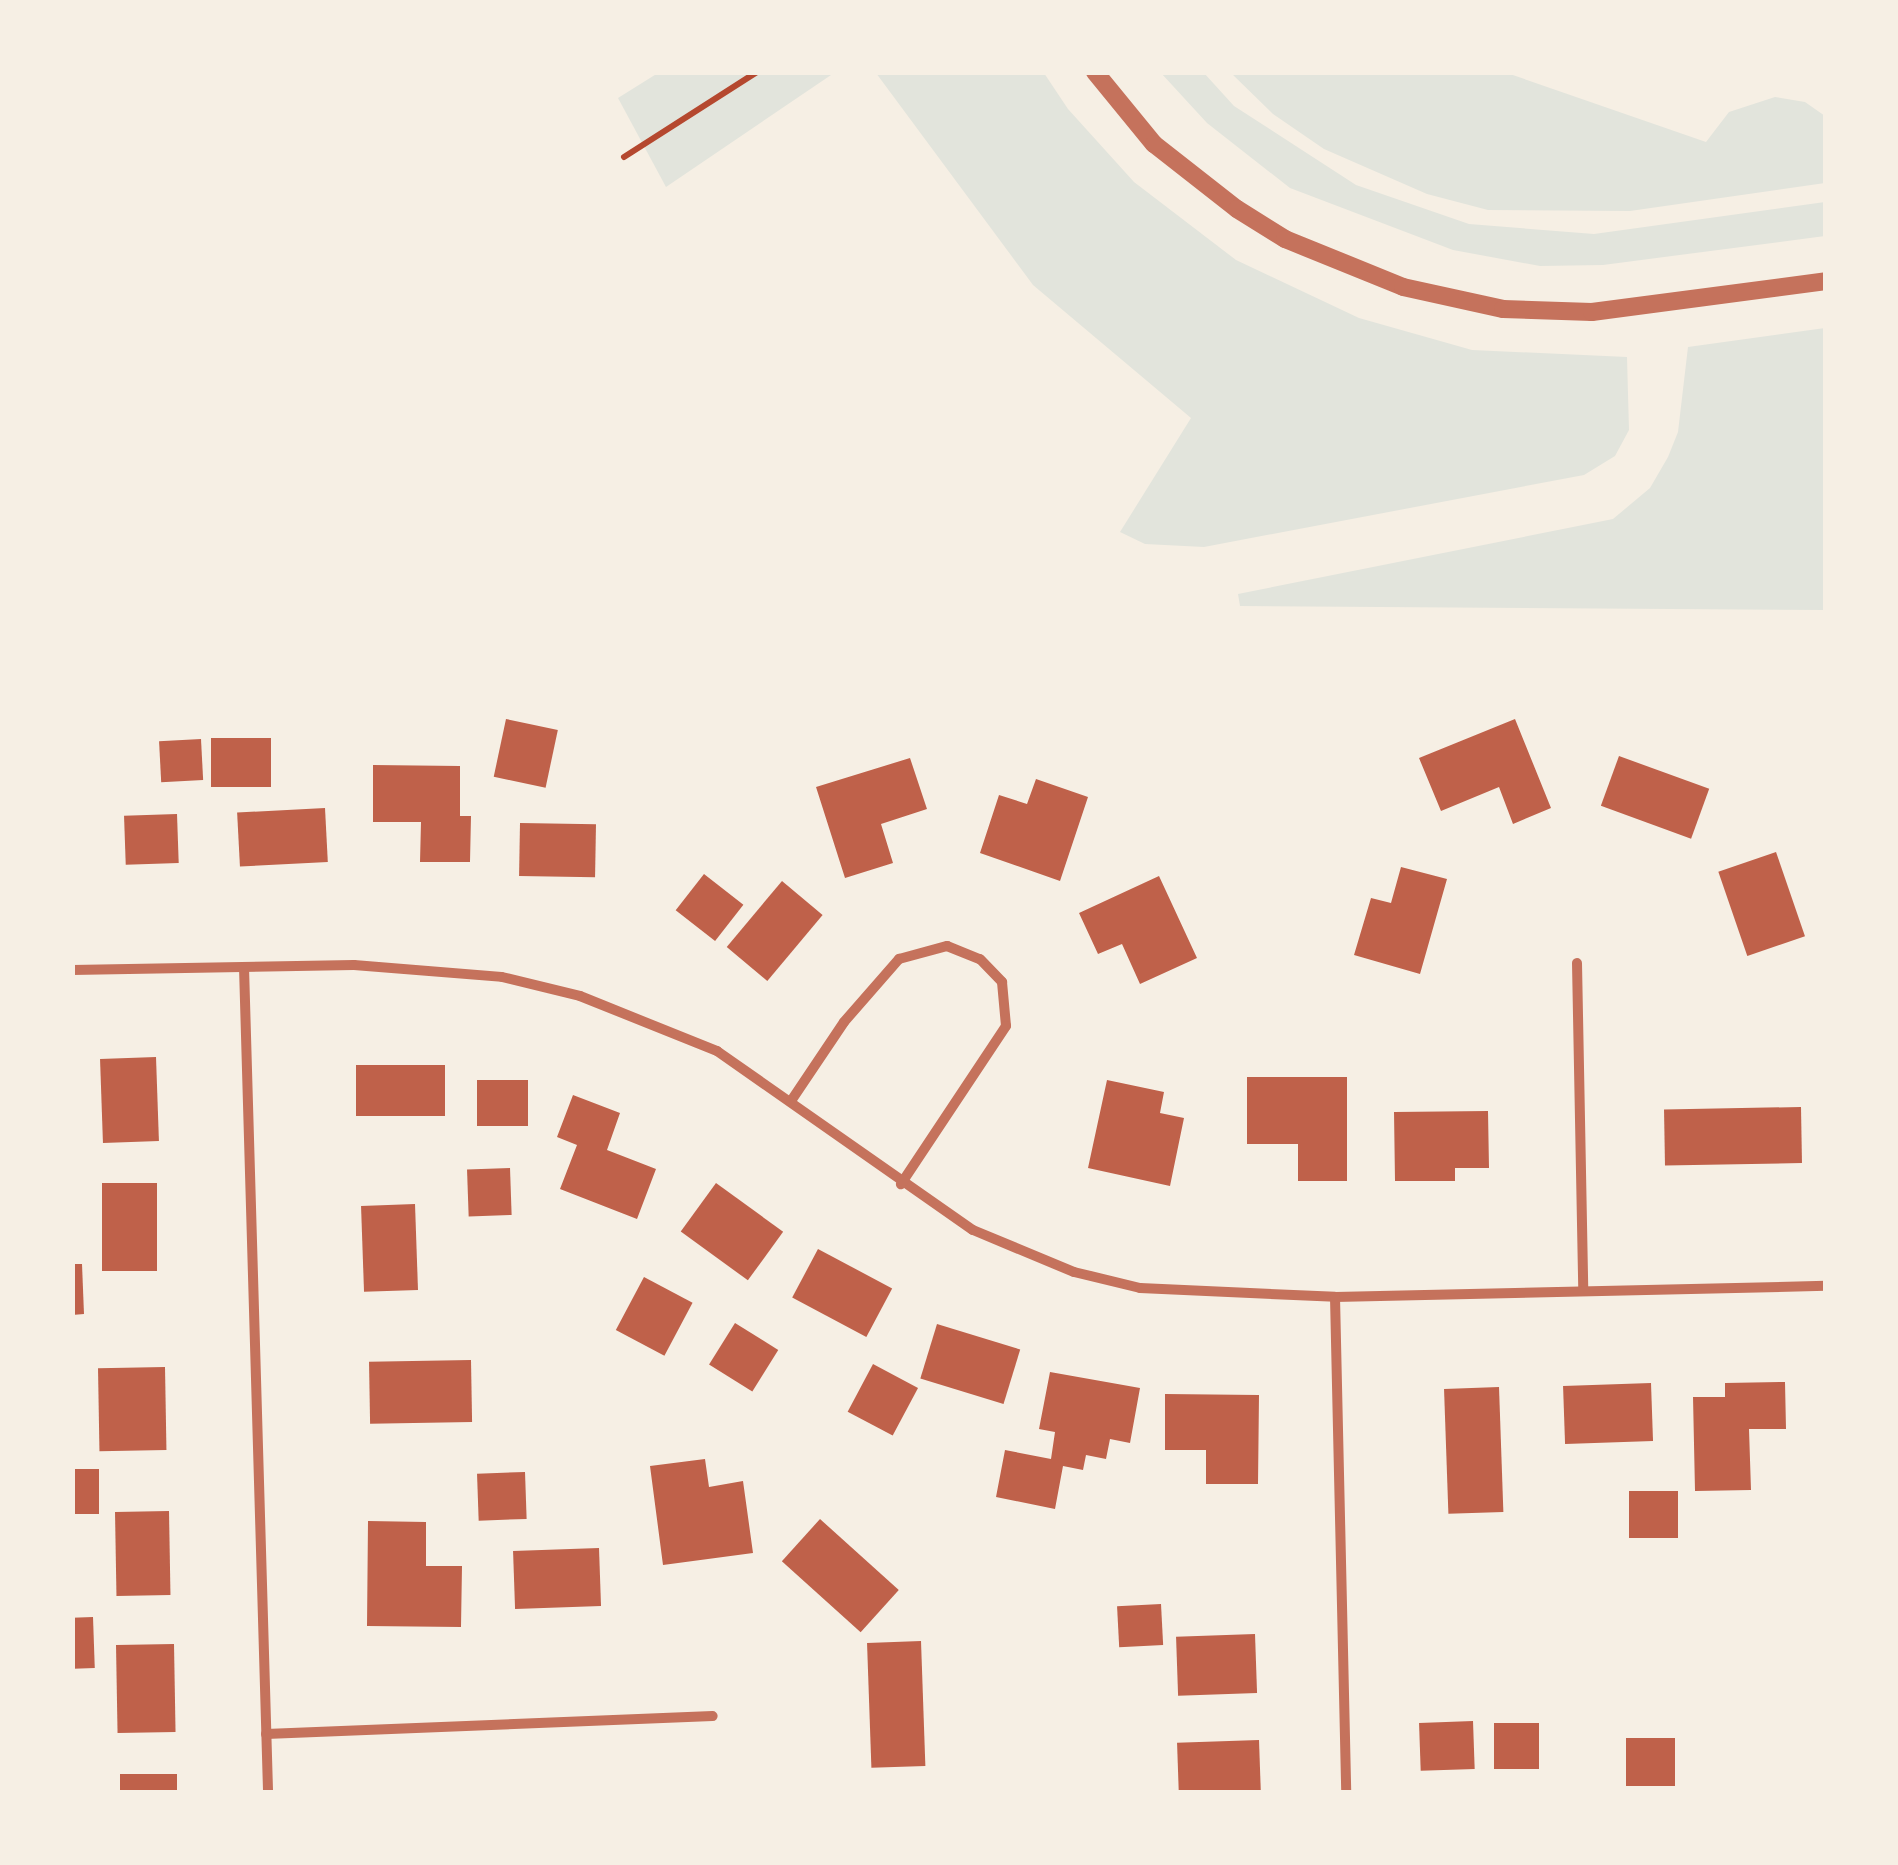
<!DOCTYPE html>
<html>
<head>
<meta charset="utf-8">
<style>
	body { margin:0 }
	#map { position:relative; width:1898px; height:1865px; overflow:hidden; background:#f6efe4; font-family:"Public Sans",sans-serif }
	div>[style] { position:absolute }
	.green>* { inset:0; background:#e2e4dc }
	.building>* { inset:0; background:#bf614a; transform-origin:0 0 }
	.path>* { height:6px; margin:-3px; padding:0 3px; transform-origin:3px; border-radius:3px; background:#b5482f }
	.minor>* { height:10px; margin:-5px; padding:0 5px; transform-origin:5px; border-radius:5px; background:#c5725c }
	.tertiary>* { height:18px; margin:-9px; padding:0 9px; transform-origin:9px; border-radius:9px; background:#c5725c }
	span { translate:-50% -50%; white-space:nowrap; text-align:center; line-height:1.15; -webkit-text-stroke:10px #f6efe4; paint-order:stroke }
	.frame { position:absolute; inset:0; border:75px solid #f6efe4; pointer-events:none }
</style>
</head>
<body>
<div id="map">
	<div class="green">
		<div style="clip-path:polygon(658px 73px,834px 73px,666px 187px,618px 98px)"></div>
		<div style="clip-path:polygon(876px 73px,1044px 73px,1068px 109px,1134px 182px,1236px 260px,1359px 318px,1472px 350px,1627px 357px,1629px 430px,1615px 456px,1584px 475px,1204px 547px,1145px 544px,1120px 532px,1191px 418px,1033px 285px)"></div>
		<div style="clip-path:polygon(1161px 73px,1204px 73px,1234px 106px,1356px 185px,1469px 224px,1594px 234px,1825px 202px,1825px 236px,1603px 265px,1540px 266px,1453px 250px,1290px 188px,1207px 123px)"></div>
		<div style="clip-path:polygon(1231px 73px,1507px 73px,1706px 142px,1729px 112px,1775px 97px,1805px 102px,1825px 116px,1825px 183px,1630px 211px,1488px 210px,1427px 194px,1324px 149px,1273px 114px)"></div>
		<div style="clip-path:polygon(1825px 328px,1825px 610px,1240px 606px,1238px 594px,1613px 519px,1650px 488px,1668px 457px,1678px 432px,1688px 347px)"></div>
	</div>
	<div class="building">
		<div style="left:506px;top:719px;width:53px;height:59px;rotate:12deg"></div>
		<div style="clip-path:polygon(1515px 719px,1551px 808px,1513px 824px,1499px 787px,1441px 811px,1419px 758px)"></div>
		<div style="left:211px;top:738px;width:60px;height:49px"></div>
		<div style="left:201px;top:739px;width:41px;height:42px;rotate:87deg"></div>
		<div style="left:1619px;top:756px;width:96px;height:53px;rotate:20deg"></div>
		<div style="clip-path:polygon(910px 758px,927px 809px,881px 824px,893px 863px,845px 878px,816px 787px)"></div>
		<div style="clip-path:polygon(373px 765px,460px 766px,460px 816px,471px 816px,470px 862px,420px 862px,421px 822px,373px 822px)"></div>
		<div style="clip-path:polygon(1036px 779px,1088px 797px,1060px 881px,980px 853px,999px 795px,1027px 804px)"></div>
		<div style="left:325px;top:808px;width:54px;height:88px;rotate:87deg"></div>
		<div style="left:177px;top:814px;width:49px;height:53px;rotate:88deg"></div>
		<div style="left:520px;top:823px;width:76px;height:53px;rotate:1deg"></div>
		<div style="left:1776px;top:852px;width:89px;height:61px;rotate:71deg"></div>
		<div style="clip-path:polygon(1401px 867px,1447px 879px,1420px 974px,1354px 955px,1371px 898px,1391px 903px)"></div>
		<div style="left:704px;top:874px;width:50px;height:46px;rotate:38deg"></div>
		<div style="clip-path:polygon(1159px 876px,1197px 958px,1140px 984px,1122px 944px,1098px 954px,1079px 913px)"></div>
		<div style="left:782px;top:881px;width:53px;height:86px;rotate:40deg"></div>
		<div style="left:156px;top:1057px;width:84px;height:56px;rotate:88deg"></div>
		<div style="left:356px;top:1065px;width:89px;height:51px"></div>
		<div style="clip-path:polygon(1247px 1077px,1347px 1077px,1347px 1181px,1298px 1181px,1298px 1144px,1247px 1144px)"></div>
		<div style="left:477px;top:1080px;width:51px;height:46px"></div>
		<div style="clip-path:polygon(1107px 1080px,1164px 1092px,1160px 1113px,1184px 1118px,1170px 1186px,1088px 1168px)"></div>
		<div style="clip-path:polygon(573px 1095px,620px 1113px,607px 1150px,656px 1169px,637px 1219px,560px 1189px,577px 1145px,557px 1137px)"></div>
		<div style="left:1801px;top:1107px;width:56px;height:137px;rotate:89deg"></div>
		<div style="clip-path:polygon(1488px 1111px,1489px 1168px,1455px 1168px,1455px 1181px,1395px 1181px,1394px 1112px)"></div>
		<div style="left:510px;top:1168px;width:47px;height:43px;rotate:88deg"></div>
		<div style="left:102px;top:1183px;width:55px;height:88px"></div>
		<div style="left:716px;top:1183px;width:83px;height:60px;rotate:36deg"></div>
		<div style="left:415px;top:1204px;width:86px;height:54px;rotate:88deg"></div>
		<div style="left:818px;top:1249px;width:84px;height:55px;rotate:28deg"></div>
		<div style="clip-path:polygon(72px 1264px,82px 1264px,84px 1314px,72px 1315px)"></div>
		<div style="left:644px;top:1277px;width:55px;height:60px;rotate:28deg"></div>
		<div style="left:735px;top:1323px;width:51px;height:49px;rotate:32deg"></div>
		<div style="left:937px;top:1324px;width:87px;height:57px;rotate:17deg"></div>
		<div style="left:471px;top:1360px;width:62px;height:102px;rotate:89deg"></div>
		<div style="left:873px;top:1364px;width:51px;height:54px;rotate:28deg"></div>
		<div style="left:165px;top:1367px;width:83px;height:67px;rotate:89deg"></div>
		<div style="clip-path:polygon(1050px 1372px,1140px 1388px,1130px 1443px,1110px 1439px,1106px 1459px,1086px 1455px,1083px 1470px,1063px 1466px,1055px 1509px,996px 1497px,1005px 1450px,1051px 1459px,1055px 1432px,1039px 1429px)"></div>
		<div style="clip-path:polygon(1785px 1382px,1786px 1429px,1749px 1429px,1751px 1490px,1695px 1491px,1693px 1397px,1725px 1397px,1725px 1383px)"></div>
		<div style="left:1651px;top:1383px;width:58px;height:88px;rotate:88deg"></div>
		<div style="left:1499px;top:1387px;width:125px;height:55px;rotate:88deg"></div>
		<div style="clip-path:polygon(1165px 1394px,1259px 1395px,1258px 1484px,1206px 1484px,1206px 1450px,1165px 1450px)"></div>
		<div style="clip-path:polygon(705px 1459px,709px 1487px,743px 1481px,753px 1553px,663px 1565px,650px 1466px)"></div>
		<div style="left:72px;top:1469px;width:27px;height:45px"></div>
		<div style="left:525px;top:1472px;width:47px;height:48px;rotate:88deg"></div>
		<div style="left:1629px;top:1491px;width:49px;height:47px"></div>
		<div style="left:169px;top:1511px;width:84px;height:54px;rotate:89deg"></div>
		<div style="left:820px;top:1519px;width:106px;height:57px;rotate:42deg"></div>
		<div style="clip-path:polygon(368px 1521px,426px 1522px,426px 1566px,462px 1566px,461px 1627px,367px 1626px)"></div>
		<div style="left:599px;top:1548px;width:58px;height:86px;rotate:88deg"></div>
		<div style="left:1161px;top:1604px;width:41px;height:44px;rotate:87deg"></div>
		<div style="left:93px;top:1617px;width:51px;height:21px;rotate:88deg"></div>
		<div style="left:1255px;top:1634px;width:59px;height:79px;rotate:88deg"></div>
		<div style="left:921px;top:1641px;width:125px;height:54px;rotate:88deg"></div>
		<div style="left:174px;top:1644px;width:88px;height:58px;rotate:89deg"></div>
		<div style="left:1473px;top:1721px;width:48px;height:54px;rotate:88deg"></div>
		<div style="left:1494px;top:1723px;width:45px;height:46px"></div>
		<div style="left:1675px;top:1738px;width:48px;height:49px;rotate:90deg"></div>
		<div style="left:1259px;top:1740px;width:52px;height:82px;rotate:88deg"></div>
		<div style="left:177px;top:1774px;width:18px;height:57px;rotate:90deg"></div>
	</div>
	<div class="path">
		<div style="left:624px;top:157px;width:158px;rotate:-32.6deg"></div>
	</div>
	<div class="minor">
		<div style="left:1577px;top:963px;width:325px;rotate:88.9deg"></div>
		<div style="left:244px;top:967px;width:825px;rotate:88.33deg"></div>
		<div style="left:72px;top:970px;width:282px;rotate:-1deg"></div>
		<div style="left:354px;top:965px;width:148px;rotate:4.6deg"></div>
		<div style="left:502px;top:977px;width:80px;rotate:13.7deg"></div>
		<div style="left:580px;top:996px;width:148px;rotate:21.9deg"></div>
		<div style="left:717px;top:1051px;width:312px;rotate:35deg"></div>
		<div style="left:973px;top:1230px;width:109px;rotate:22.6deg"></div>
		<div style="left:1074px;top:1272px;width:68px;rotate:13.6deg"></div>
		<div style="left:1140px;top:1288px;width:195px;rotate:2.6deg"></div>
		<div style="left:1335px;top:1297px;width:491px;rotate:-1.3deg"></div>
		<div style="left:791px;top:1101px;width:95px;rotate:-56.1deg"></div>
		<div style="left:844px;top:1022px;width:84px;rotate:-48.9deg"></div>
		<div style="left:899px;top:959px;width:50px;rotate:-15.2deg"></div>
		<div style="left:947px;top:946px;width:35px;rotate:22deg"></div>
		<div style="left:980px;top:959px;width:32px;rotate:46deg"></div>
		<div style="left:1002px;top:982px;width:44px;rotate:84.8deg"></div>
		<div style="left:1006px;top:1026px;width:190px;rotate:123.6deg"></div>
		<div style="left:1335px;top:1297px;width:495px;rotate:88.7deg"></div>
		<div style="left:266px;top:1734px;width:447px;rotate:-2.3deg"></div>
	</div>
	<div class="tertiary">
		<div style="left:1095px;top:72px;width:93px;rotate:50.7deg"></div>
		<div style="left:1154px;top:144px;width:105px;rotate:38.1deg"></div>
		<div style="left:1237px;top:209px;width:57px;rotate:32deg"></div>
		<div style="left:1285px;top:239px;width:127px;rotate:22.1deg"></div>
		<div style="left:1403px;top:287px;width:102px;rotate:12.4deg"></div>
		<div style="left:1503px;top:309px;width:89px;rotate:1.9deg"></div>
		<div style="left:1592px;top:312px;width:236px;rotate:-7.5deg"></div>
	</div>
	<div class="frame"></div>
</div>
</body>
</html>
